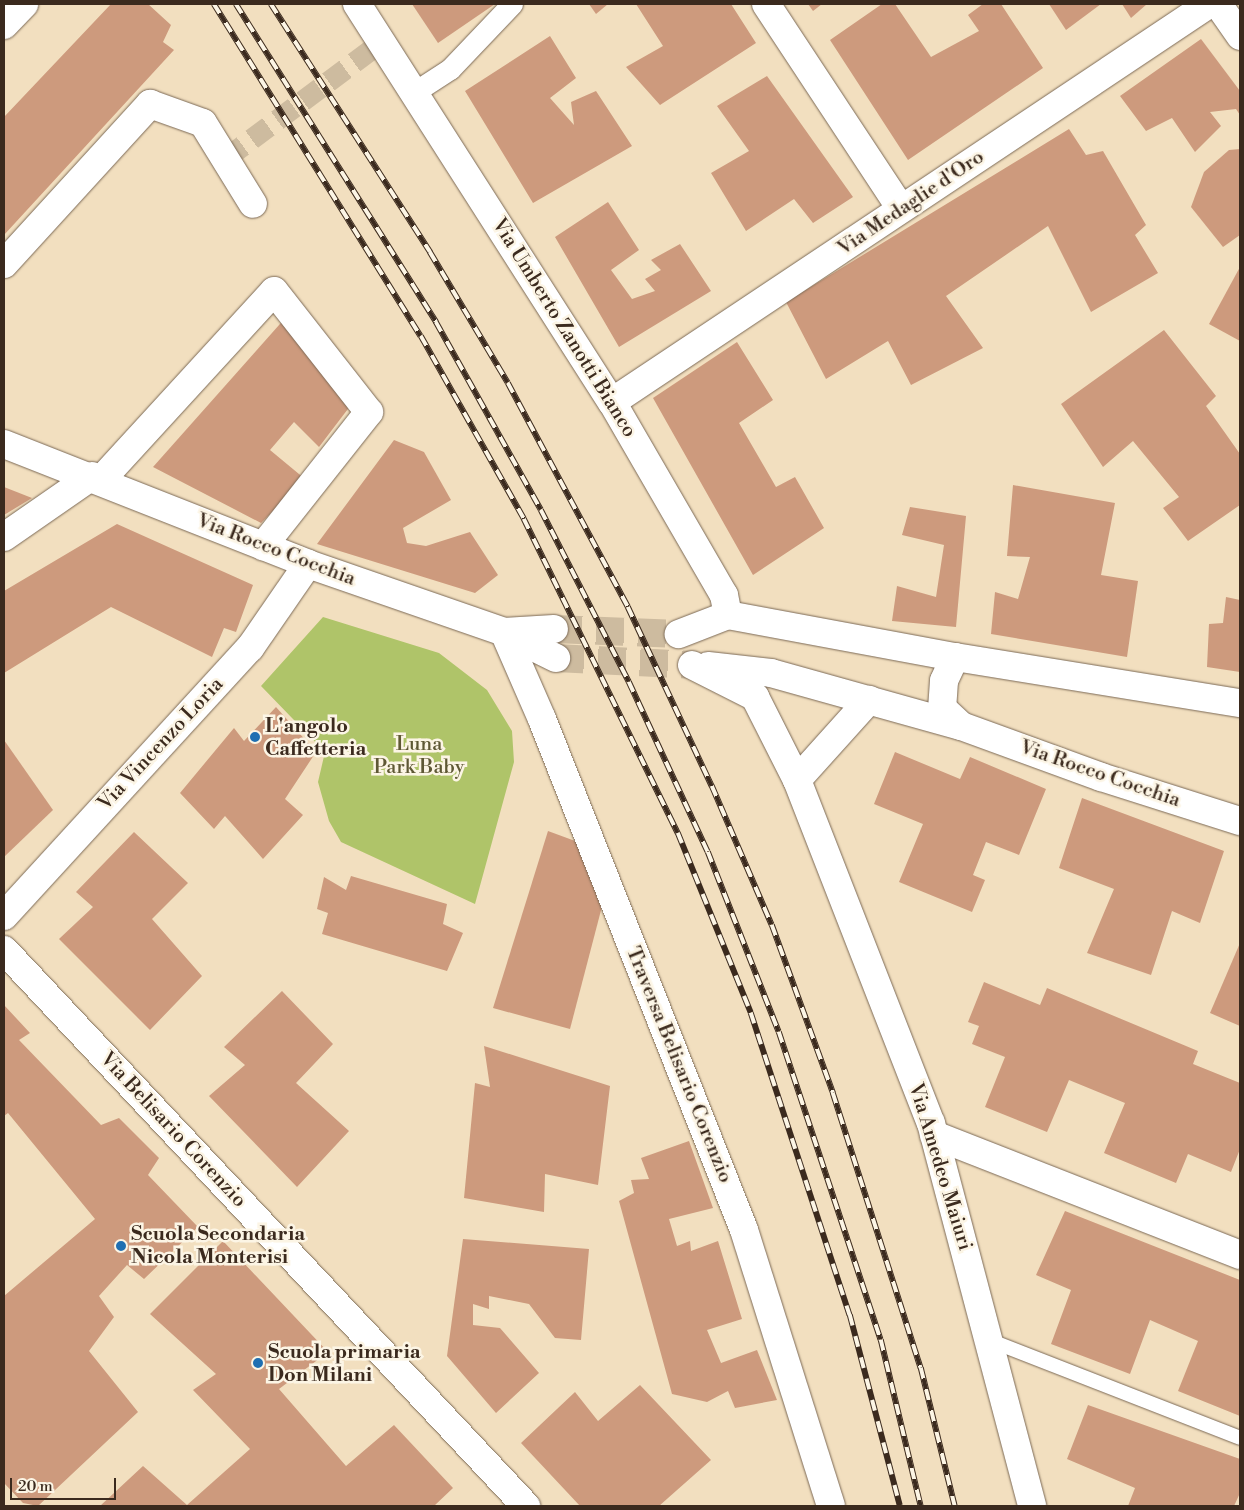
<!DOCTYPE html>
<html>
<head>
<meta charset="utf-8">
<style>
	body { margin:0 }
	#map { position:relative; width:1244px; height:1510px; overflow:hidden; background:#f2dfbf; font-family:"Libre Bodoni",serif }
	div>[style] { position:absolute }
	.green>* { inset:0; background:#afc469 }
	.building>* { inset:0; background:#cd9a7d }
	.pedestrian-tunnel>* { height:21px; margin-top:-10.5px; transform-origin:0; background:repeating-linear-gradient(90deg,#cdbb9f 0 21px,transparent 0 32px) }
	.minor-tunnel>* { height:28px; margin-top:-14px; transform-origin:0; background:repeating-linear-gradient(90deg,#cdbb9f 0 28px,transparent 0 42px) }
	.roads { filter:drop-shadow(0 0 1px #7b6956) drop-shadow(0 0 1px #7b6956) }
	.service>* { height:14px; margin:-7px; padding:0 7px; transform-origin:7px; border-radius:7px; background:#fff }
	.pedestrian>* { height:21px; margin:-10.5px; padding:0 10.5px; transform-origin:10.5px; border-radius:10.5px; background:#fff }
	.minor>* { height:28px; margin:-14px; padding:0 14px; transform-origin:14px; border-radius:14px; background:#fff }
	.tertiary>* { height:28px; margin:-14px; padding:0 14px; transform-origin:14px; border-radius:14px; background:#fff }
	.rail>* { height:5.5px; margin-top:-2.75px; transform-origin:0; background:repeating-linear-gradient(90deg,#fcf5e5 0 11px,#3b2a1e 0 22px); box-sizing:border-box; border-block:1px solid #3b2a1e }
	.dots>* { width:14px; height:14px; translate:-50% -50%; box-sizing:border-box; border:2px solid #fcf5e5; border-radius:50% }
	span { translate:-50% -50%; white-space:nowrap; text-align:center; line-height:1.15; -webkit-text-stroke:5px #fcf5e5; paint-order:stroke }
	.street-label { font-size:20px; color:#3b2a1e }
	.poi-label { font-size:20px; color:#3b2a1e; font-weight:700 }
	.left { translate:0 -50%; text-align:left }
	.park-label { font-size:20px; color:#5e5834 }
	.frame { position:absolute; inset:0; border:5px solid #3b2a1e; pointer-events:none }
	.scale { position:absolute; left:10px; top:1478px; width:106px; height:22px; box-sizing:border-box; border:2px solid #3b2a1e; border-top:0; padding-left:6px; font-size:15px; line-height:18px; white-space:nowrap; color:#3b2a1e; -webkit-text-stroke:4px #fcf5e5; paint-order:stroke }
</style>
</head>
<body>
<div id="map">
	<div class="green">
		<div style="clip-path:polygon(323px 617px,439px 653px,487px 690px,512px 731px,514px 762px,475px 904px,341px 842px,329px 821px,318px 782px,325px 752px,261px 686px)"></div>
	</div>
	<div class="building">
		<div style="clip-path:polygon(111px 4px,148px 4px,171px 25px,163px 42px,174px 50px,4px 235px,4px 117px)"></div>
		<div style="clip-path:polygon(412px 4px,495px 4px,438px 43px)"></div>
		<div style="clip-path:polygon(589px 4px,608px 4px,596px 14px)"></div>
		<div style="clip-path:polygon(636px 4px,731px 4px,756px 43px,660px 105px,626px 67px,663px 46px)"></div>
		<div style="clip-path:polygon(808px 4px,822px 4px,813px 11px)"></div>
		<div style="clip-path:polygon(882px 4px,895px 4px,931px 57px,979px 31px,968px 15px,983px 4px,1001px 4px,1043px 68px,908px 160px,830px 40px)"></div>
		<div style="clip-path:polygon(1049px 4px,1101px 4px,1066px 30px)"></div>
		<div style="clip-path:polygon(1122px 4px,1147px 4px,1131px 18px)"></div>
		<div style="clip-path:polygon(550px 36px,576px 78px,550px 98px,574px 125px,571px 102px,596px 91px,632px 146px,533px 203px,465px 91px)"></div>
		<div style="clip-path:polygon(1201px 39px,1240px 91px,1240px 115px,1236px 109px,1210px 112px,1221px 126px,1195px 152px,1172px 118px,1146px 131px,1120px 96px)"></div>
		<div style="clip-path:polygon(767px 76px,853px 197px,813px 223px,794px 199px,746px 231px,711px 173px,749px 151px,717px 106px)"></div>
		<div style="clip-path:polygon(1069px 129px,1086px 155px,1103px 151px,1146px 225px,1135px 235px,1158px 273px,1091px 312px,1048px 226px,946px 296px,983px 348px,911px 385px,888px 341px,826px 379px,786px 302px)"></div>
		<div style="clip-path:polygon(1240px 149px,1240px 235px,1223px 247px,1191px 207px,1204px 172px,1229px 150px)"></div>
		<div style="clip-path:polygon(608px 202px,639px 250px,611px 270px,632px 299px,655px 291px,645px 279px,661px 270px,651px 260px,680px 244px,711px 291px,619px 347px,555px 237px)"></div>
		<div style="clip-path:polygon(1240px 267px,1240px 341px,1209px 324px)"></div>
		<div style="clip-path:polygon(287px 316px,354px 401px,319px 447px,294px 422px,270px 450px,305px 479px,261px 523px,153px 467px)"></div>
		<div style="clip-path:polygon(1164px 330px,1216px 396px,1206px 406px,1240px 454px,1240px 505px,1188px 541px,1163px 508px,1179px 497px,1133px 441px,1103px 467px,1061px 404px)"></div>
		<div style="clip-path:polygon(737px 342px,773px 400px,739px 423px,776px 487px,795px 477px,824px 528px,753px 575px,653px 398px)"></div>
		<div style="clip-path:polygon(394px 440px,424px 452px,451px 500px,403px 528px,407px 543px,426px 546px,470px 532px,498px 575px,475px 593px,317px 544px)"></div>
		<div style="clip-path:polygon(1013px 485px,1115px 503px,1101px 575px,1138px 581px,1127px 657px,991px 634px,995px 592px,1018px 599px,1030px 557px,1007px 556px)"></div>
		<div style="clip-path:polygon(4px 487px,32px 498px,4px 515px)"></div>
		<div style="clip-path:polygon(910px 507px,966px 516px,956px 627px,892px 621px,897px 586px,936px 597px,944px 545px,902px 535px)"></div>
		<div style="clip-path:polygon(117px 524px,253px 585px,236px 632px,224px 628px,212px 657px,111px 607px,4px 673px,4px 591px)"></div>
		<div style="clip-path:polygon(1226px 597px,1240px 600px,1240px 672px,1207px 667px,1209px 624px,1223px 623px)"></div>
		<div style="clip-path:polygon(276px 707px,316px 752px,285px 799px,303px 815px,263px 859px,225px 816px,214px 829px,180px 793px,234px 728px,244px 741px)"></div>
		<div style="clip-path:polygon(4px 740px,53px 810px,4px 857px)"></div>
		<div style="clip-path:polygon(895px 752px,960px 779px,970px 757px,1046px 789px,1019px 855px,986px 842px,973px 875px,985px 880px,972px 912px,899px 882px,923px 824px,874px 804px)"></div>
		<div style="clip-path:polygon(1082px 798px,1224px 851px,1200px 923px,1172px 911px,1151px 975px,1087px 953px,1114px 889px,1059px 868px)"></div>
		<div style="clip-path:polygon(548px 831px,586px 845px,605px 895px,570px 1029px,493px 1008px)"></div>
		<div style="clip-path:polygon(134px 832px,188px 883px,152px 919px,202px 976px,150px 1030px,59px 939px,93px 907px,76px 892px)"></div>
		<div style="clip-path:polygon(351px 876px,447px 904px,443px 924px,463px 933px,447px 971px,322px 934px,328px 913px,317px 909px,324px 877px,346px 890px)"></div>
		<div style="clip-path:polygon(1240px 943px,1240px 1026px,1210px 1013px)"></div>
		<div style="clip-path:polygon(984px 982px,1040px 1005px,1047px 988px,1198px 1051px,1193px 1064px,1240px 1083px,1240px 1149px,1231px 1172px,1188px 1154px,1176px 1183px,1104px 1153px,1125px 1103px,1069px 1080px,1047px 1132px,985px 1107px,1005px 1057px,972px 1044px,979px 1026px,968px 1022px)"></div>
		<div style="clip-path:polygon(282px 991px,333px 1044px,296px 1083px,349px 1131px,297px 1187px,209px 1096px,245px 1065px,224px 1047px)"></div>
		<div style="clip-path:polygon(4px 1005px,30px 1033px,19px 1040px,101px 1125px,119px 1118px,159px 1158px,148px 1175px,198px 1227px,144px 1279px,127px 1265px,99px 1296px,114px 1317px,89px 1351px,138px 1412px,38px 1506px,23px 1503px,4px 1483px,4px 1296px,95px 1219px,8px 1113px,4px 1116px)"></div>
		<div style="clip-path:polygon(484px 1046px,610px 1086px,598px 1185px,545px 1174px,544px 1212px,464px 1198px,475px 1083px,490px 1087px)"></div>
		<div style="clip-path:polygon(689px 1141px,713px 1208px,669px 1219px,677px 1246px,690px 1241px,691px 1251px,718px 1241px,742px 1319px,707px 1330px,721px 1363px,757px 1350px,777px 1400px,735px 1408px,728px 1391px,707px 1402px,672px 1394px,619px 1201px,634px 1193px,631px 1180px,649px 1179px,641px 1158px)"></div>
		<div style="clip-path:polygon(1065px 1211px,1240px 1280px,1240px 1416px,1178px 1391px,1198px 1341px,1150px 1320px,1130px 1374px,1051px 1344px,1071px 1290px,1036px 1275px)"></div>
		<div style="clip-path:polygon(463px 1239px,589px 1249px,581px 1340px,555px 1338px,529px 1304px,489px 1296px,489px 1309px,473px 1304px,473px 1325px,500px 1328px,539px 1373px,496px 1413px,447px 1356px)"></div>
		<div style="clip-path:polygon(223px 1241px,328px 1352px,279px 1389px,346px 1466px,394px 1425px,453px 1488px,434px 1506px,100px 1506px,143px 1466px,187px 1505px,250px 1449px,193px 1390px,216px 1374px,150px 1314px)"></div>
		<div style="clip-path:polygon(640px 1385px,711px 1460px,659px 1506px,580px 1506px,521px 1443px,575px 1392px,598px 1421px)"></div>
		<div style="clip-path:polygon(1088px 1405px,1240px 1459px,1240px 1493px,1234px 1506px,1128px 1506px,1135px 1488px,1067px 1459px)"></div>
	</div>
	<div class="pedestrian-tunnel">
		<div style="left:226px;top:158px;width:194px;rotate:-36.8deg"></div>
	</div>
	<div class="minor-tunnel">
		<div style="left:554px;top:629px;width:125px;rotate:2.3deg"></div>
		<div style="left:556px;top:658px;width:136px;rotate:2.9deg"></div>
	</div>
	<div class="roads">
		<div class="service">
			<div style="left:989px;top:1340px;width:269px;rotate:21.3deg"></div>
		</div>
		<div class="pedestrian">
			<div style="left:413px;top:93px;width:44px;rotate:-33deg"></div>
			<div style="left:450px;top:69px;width:90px;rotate:-46.4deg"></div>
		</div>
		<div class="minor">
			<div style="left:357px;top:4px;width:473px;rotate:57.4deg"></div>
			<div style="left:612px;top:402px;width:223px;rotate:59.9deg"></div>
			<div style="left:724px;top:595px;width:20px;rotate:79deg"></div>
			<div style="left:728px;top:615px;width:53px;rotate:158.8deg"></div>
			<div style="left:766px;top:4px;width:245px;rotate:56.6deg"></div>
			<div style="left:4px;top:25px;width:29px;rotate:-46deg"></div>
			<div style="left:4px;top:264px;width:217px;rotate:-47.6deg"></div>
			<div style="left:150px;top:104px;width:56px;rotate:19.7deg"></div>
			<div style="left:203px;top:123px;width:95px;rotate:58.3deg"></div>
			<div style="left:612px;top:402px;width:718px;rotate:-33.69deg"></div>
			<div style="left:4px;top:444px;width:327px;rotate:21.5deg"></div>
			<div style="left:308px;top:564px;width:207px;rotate:19.1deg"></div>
			<div style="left:504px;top:632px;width:50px;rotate:-3.4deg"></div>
			<div style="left:101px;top:480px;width:256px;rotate:-47.5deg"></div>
			<div style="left:274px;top:291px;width:154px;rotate:51.9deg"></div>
			<div style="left:369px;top:412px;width:171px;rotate:128.3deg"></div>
			<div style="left:4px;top:537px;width:107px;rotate:-34.7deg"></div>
			<div style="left:728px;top:615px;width:231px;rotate:10.5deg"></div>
			<div style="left:955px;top:657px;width:289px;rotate:9.2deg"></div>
			<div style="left:504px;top:632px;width:95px;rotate:66.4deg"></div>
			<div style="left:542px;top:719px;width:549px;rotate:68.43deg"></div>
			<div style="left:744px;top:1230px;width:289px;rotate:72.5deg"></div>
			<div style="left:505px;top:633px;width:57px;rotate:26.1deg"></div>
			<div style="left:955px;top:657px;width:26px;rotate:115deg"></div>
			<div style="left:944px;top:681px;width:27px;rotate:94deg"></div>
			<div style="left:942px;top:708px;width:26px;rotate:43deg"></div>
			<div style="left:692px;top:665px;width:71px;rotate:26.9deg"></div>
			<div style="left:755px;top:697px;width:93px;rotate:63.2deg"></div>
			<div style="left:797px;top:780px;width:368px;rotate:68.7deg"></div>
			<div style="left:931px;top:1123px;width:396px;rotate:75.2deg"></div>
			<div style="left:708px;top:666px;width:63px;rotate:6.3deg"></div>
			<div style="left:771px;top:673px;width:197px;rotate:15.6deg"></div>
			<div style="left:961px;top:726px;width:149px;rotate:20deg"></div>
			<div style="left:1101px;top:777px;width:146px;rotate:17.6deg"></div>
			<div style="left:797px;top:780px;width:108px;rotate:-48deg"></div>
			<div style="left:4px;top:916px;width:364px;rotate:-47.5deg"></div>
			<div style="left:250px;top:648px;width:102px;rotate:-55.4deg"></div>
			<div style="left:4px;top:950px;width:763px;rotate:46.81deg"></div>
			<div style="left:934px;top:1135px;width:329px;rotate:21.4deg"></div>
		</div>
		<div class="tertiary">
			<div style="left:1218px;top:4px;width:39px;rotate:55deg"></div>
		</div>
	</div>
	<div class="rail">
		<div style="left:214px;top:4px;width:391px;rotate:58.1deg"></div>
		<div style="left:421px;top:336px;width:210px;rotate:60.6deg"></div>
		<div style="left:524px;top:519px;width:350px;rotate:63.9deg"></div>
		<div style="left:678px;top:833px;width:194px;rotate:67.9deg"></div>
		<div style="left:751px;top:1013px;width:318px;rotate:71.9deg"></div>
		<div style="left:850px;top:1315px;width:197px;rotate:75.3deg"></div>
		<div style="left:236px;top:4px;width:376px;rotate:57.8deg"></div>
		<div style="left:436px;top:322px;width:215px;rotate:60.8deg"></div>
		<div style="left:541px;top:510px;width:193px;rotate:62.9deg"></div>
		<div style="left:629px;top:682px;width:187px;rotate:65.1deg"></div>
		<div style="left:708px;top:852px;width:193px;rotate:68.5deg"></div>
		<div style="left:779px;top:1032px;width:324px;rotate:71.7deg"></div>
		<div style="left:881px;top:1340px;width:171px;rotate:76.5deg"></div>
		<div style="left:271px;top:4px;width:295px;rotate:57.3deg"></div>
		<div style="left:430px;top:252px;width:152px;rotate:59.2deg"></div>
		<div style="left:508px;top:383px;width:254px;rotate:61.8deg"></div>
		<div style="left:628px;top:607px;width:198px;rotate:64.9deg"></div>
		<div style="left:712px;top:786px;width:151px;rotate:66.7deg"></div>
		<div style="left:772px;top:925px;width:179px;rotate:70deg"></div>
		<div style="left:833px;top:1093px;width:289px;rotate:72.3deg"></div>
		<div style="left:921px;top:1368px;width:142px;rotate:76.2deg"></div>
	</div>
	<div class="dots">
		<div style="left:255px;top:737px;background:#1f6fb2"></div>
		<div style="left:121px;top:1246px;background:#1f6fb2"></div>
		<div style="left:258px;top:1363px;background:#1f6fb2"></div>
	</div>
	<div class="street-label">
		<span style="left:911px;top:203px;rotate:-34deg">Via Medaglie d'Oro</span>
		<span style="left:564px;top:328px;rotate:58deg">Via Umberto Zanotti Bianco</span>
		<span style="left:276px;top:550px;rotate:21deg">Via Rocco Cocchia</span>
		<span style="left:161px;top:744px;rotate:-47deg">Via Vincenzo Loria</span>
		<span style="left:1100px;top:774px;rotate:19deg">Via Rocco Cocchia</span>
		<span style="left:679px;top:1065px;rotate:68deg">Traversa Belisario Corenzio</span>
		<span style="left:173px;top:1130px;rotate:47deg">Via Belisario Corenzio</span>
		<span style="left:940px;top:1167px;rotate:73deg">Via Amedeo Maiuri</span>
	</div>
	<div class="poi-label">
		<span class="left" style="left:265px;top:738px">L'angolo<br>Caffetteria</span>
		<span class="left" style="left:131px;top:1246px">Scuola Secondaria<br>Nicola Monterisi</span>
		<span class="left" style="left:268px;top:1364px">Scuola primaria<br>Don Milani</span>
	</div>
	<div class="park-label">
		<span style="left:419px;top:756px">Luna<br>Park Baby</span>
	</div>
	<div class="frame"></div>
	<div class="scale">20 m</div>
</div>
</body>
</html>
